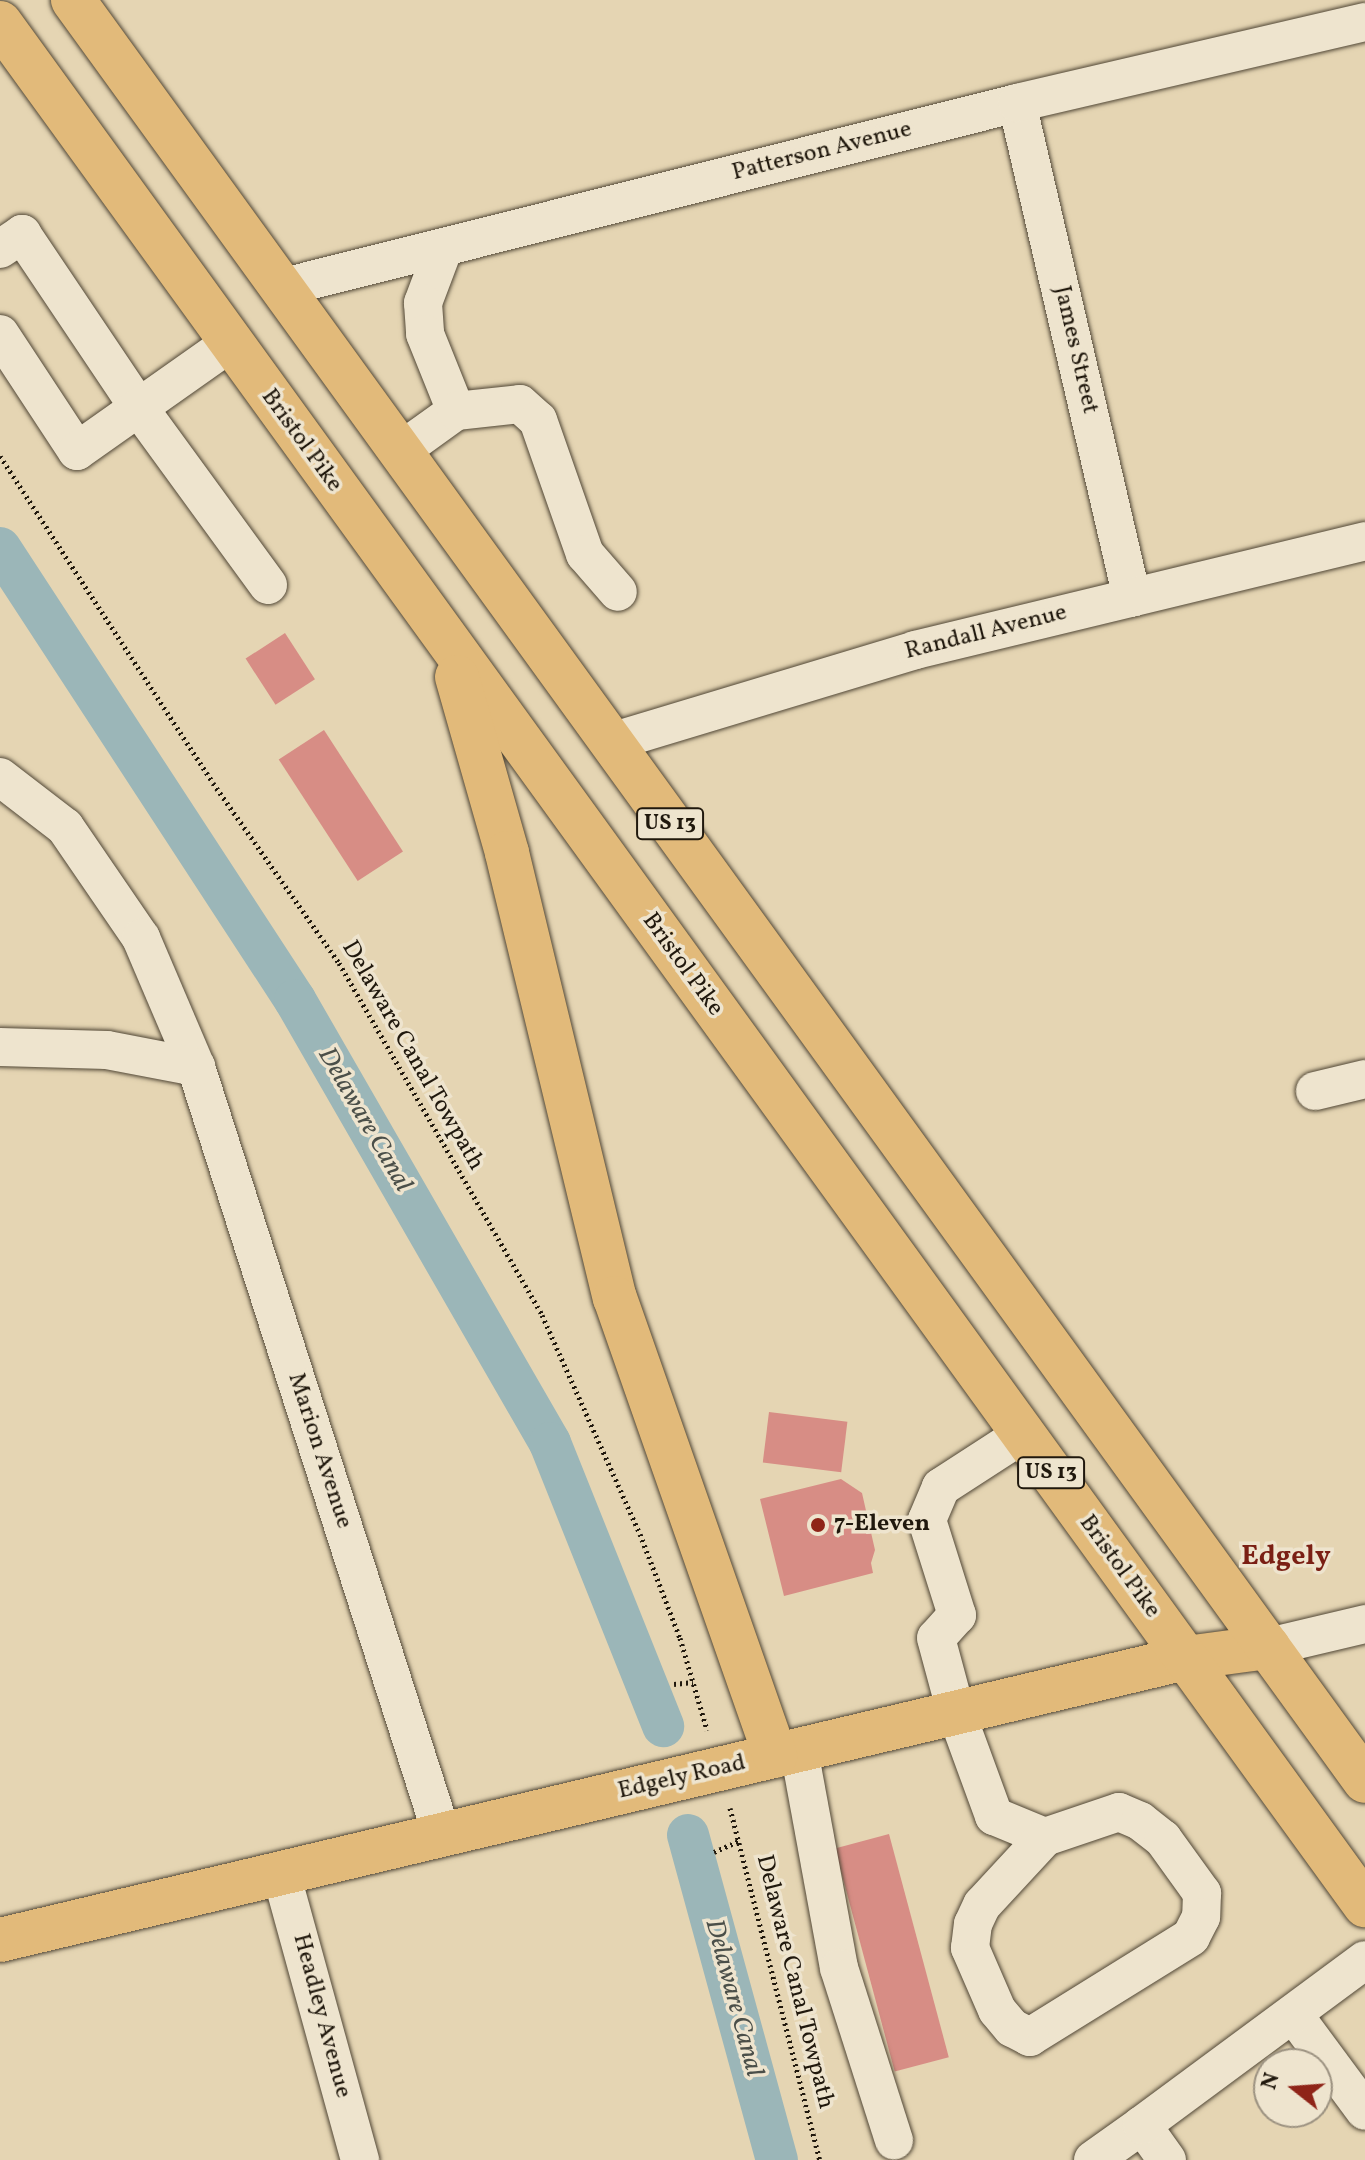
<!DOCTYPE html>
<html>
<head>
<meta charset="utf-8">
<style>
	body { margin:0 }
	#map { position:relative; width:1365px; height:2160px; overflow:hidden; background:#e5d5b3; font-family:Vollkorn,serif }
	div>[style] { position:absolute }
	.canal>* { height:42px; margin:-21px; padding:0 21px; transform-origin:21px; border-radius:21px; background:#9bb6b8 }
	.building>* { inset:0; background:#d78d85; transform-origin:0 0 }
	.path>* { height:5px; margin-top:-2.5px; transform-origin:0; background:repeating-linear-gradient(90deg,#20180d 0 2px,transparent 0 6px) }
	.roads { filter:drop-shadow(0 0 2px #514736) drop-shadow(0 0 2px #514736) }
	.minor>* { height:38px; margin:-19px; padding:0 19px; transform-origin:19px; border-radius:19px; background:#eee4ce }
	.major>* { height:44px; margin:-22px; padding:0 22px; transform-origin:22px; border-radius:22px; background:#e2ba7a }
	.highway>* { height:44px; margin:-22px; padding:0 22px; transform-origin:22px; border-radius:22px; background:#e2ba7a }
	.dots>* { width:22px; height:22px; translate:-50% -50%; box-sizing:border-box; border:4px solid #eee4ce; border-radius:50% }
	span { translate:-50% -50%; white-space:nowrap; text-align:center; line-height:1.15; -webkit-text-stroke:7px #eee4ce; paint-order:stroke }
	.shield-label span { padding:2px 6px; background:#eee4ce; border:2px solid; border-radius:6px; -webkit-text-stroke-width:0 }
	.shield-label { font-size:22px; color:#20180d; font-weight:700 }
	.street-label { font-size:24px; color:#20180d }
	.poi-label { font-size:24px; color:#20180d; font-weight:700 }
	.left { translate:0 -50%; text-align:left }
	.water-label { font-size:26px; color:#4b4f49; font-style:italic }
	.quarter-label { font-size:28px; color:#7a1f14; font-weight:700 }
	.north { position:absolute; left:1253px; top:2048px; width:80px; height:80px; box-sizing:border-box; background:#eee4ce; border:2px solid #9c9281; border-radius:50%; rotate:287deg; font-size:22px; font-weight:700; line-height:32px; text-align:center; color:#20180d }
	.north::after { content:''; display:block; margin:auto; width:28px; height:36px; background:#8f2418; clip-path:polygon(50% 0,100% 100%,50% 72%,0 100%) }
</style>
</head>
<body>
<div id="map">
	<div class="canal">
		<div style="left:0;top:548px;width:540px;rotate:56.87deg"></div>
		<div style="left:295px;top:1000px;width:511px;rotate:60.07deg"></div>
		<div style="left:550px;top:1443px;width:305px;rotate:68.2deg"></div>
		<div style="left:688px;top:1835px;width:337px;rotate:74.7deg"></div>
	</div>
	<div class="building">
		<div style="left:285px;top:633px;width:55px;height:47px;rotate:57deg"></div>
		<div style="left:324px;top:730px;width:145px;height:54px;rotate:57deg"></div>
		<div style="left:769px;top:1412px;width:79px;height:51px;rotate:7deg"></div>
		<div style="clip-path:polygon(841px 1479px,862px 1493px,875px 1550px,871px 1563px,873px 1573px,784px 1596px,760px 1499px)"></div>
		<div style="left:889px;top:1834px;width:231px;height:56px;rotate:75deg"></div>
	</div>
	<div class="path">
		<div style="left:0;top:456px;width:390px;rotate:56.9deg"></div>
		<div style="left:213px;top:783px;width:220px;rotate:55deg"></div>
		<div style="left:339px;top:963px;width:406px;rotate:60deg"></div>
		<div style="left:542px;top:1315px;width:240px;rotate:65.9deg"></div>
		<div style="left:640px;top:1534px;width:111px;rotate:69deg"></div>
		<div style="left:680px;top:1638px;width:96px;rotate:73.6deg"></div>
		<div style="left:674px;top:1684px;width:19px;rotate:-6deg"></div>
		<div style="left:730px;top:1808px;width:363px;rotate:75.7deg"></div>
		<div style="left:714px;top:1852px;width:27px;rotate:-24deg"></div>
	</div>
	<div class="roads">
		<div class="minor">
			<div style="left:1017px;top:103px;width:508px;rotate:76.92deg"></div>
			<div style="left:444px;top:247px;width:60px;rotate:110.6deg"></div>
			<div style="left:423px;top:303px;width:31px;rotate:86deg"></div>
			<div style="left:425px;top:334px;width:83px;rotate:68.1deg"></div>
			<div style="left:0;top:249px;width:27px;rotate:-34deg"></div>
			<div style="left:22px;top:234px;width:210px;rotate:56.1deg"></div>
			<div style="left:139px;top:408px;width:219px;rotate:53.9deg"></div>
			<div style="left:280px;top:288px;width:760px;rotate:-14.09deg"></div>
			<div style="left:1017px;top:103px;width:357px;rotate:-13.1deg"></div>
			<div style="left:0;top:334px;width:140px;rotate:56.7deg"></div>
			<div style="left:77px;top:451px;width:187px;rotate:-35.2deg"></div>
			<div style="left:399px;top:452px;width:70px;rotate:-35.7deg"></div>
			<div style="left:456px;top:411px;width:64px;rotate:-6.2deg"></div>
			<div style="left:520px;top:404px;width:24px;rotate:42deg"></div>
			<div style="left:538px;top:420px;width:142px;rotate:70.7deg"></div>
			<div style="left:585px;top:554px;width:50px;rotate:49deg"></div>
			<div style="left:611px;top:742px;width:318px;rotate:-16.8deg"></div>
			<div style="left:915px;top:650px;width:463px;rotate:-13.6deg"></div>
			<div style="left:0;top:777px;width:82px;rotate:37.6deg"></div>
			<div style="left:65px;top:827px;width:135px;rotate:55.6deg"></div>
			<div style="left:141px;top:938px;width:140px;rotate:66.9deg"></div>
			<div style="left:196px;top:1067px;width:806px;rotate:72.24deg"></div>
			<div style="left:0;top:1047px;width:107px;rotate:1.6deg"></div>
			<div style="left:107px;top:1050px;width:91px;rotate:10.8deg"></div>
			<div style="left:1315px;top:1091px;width:51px;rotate:-13.5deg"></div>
			<div style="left:1023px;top:1434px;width:98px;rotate:147.1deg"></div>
			<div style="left:941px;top:1487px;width:36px;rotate:113deg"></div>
			<div style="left:927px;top:1520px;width:100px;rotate:72.5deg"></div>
			<div style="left:957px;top:1615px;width:31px;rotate:132deg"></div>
			<div style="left:936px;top:1638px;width:77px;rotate:74.9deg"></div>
			<div style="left:956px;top:1712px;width:111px;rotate:69.9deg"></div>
			<div style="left:994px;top:1816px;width:55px;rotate:22.4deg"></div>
			<div style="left:1045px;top:1837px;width:78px;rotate:-18.7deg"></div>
			<div style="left:1119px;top:1812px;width:23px;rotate:23deg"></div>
			<div style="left:1140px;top:1821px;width:29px;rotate:38deg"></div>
			<div style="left:1163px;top:1839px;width:67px;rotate:54.2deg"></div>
			<div style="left:1202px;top:1893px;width:24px;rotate:92deg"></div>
			<div style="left:1201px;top:1917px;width:22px;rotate:117deg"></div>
			<div style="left:1191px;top:1937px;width:190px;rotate:148.2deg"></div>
			<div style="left:1030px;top:2037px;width:20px;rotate:-153deg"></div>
			<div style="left:1012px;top:2028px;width:23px;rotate:-130deg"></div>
			<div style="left:997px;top:2010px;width:68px;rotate:-113.5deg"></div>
			<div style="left:970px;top:1948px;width:24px;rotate:-83deg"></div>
			<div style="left:973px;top:1924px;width:21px;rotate:-65deg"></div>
			<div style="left:982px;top:1905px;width:93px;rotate:-47.2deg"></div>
			<div style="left:1268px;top:1647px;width:100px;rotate:-13.3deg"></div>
			<div style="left:799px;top:1750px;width:222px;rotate:79.6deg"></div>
			<div style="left:839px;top:1968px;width:181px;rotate:72.3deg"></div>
			<div style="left:281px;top:1873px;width:298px;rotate:74.6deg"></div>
			<div style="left:1294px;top:2015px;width:119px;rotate:53.5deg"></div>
			<div style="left:1093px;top:2160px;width:60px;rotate:-35.5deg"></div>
			<div style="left:1167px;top:2160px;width:43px;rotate:-125.5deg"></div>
			<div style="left:1142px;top:2125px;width:277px;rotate:-36.5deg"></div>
		</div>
		<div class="major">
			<div style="left:0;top:1940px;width:1219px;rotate:-13.38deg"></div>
			<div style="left:1186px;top:1658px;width:83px;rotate:-7.6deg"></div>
		</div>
		<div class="highway">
			<div style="left:73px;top:0;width:2200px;rotate:54.04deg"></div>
			<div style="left:0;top:23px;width:2325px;rotate:54.05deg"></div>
			<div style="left:457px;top:677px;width:183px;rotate:74.1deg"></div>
			<div style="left:507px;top:853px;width:458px;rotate:76.4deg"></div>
			<div style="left:615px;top:1298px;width:485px;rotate:70.7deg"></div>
		</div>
	</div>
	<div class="dots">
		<div style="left:818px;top:1525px;background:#8f2418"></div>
	</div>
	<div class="shield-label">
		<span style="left:670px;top:824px">US 13</span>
		<span style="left:1051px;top:1473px">US 13</span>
	</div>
	<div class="street-label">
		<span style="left:822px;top:152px;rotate:-14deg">Patterson Avenue</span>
		<span style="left:1075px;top:350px;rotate:77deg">James Street</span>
		<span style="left:301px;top:441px;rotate:54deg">Bristol Pike</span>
		<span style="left:986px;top:633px;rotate:-14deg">Randall Avenue</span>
		<span style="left:682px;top:965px;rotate:54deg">Bristol Pike</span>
		<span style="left:412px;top:1056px;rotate:60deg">Delaware Canal Towpath</span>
		<span style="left:319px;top:1451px;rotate:72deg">Marion Avenue</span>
		<span style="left:1119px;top:1567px;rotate:54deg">Bristol Pike</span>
		<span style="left:682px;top:1778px;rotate:-13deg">Edgely Road</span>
		<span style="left:794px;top:1982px;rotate:76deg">Delaware Canal Towpath</span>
		<span style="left:321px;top:2016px;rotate:75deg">Headley Avenue</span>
	</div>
	<div class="poi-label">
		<span class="left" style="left:834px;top:1525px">7-Eleven</span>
	</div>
	<div class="water-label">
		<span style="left:364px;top:1120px;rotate:60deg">Delaware Canal</span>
		<span style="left:733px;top:1998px;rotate:75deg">Delaware Canal</span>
	</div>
	<div class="quarter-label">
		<span style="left:1286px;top:1557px">Edgely</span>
	</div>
	<div class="north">N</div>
</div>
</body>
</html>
